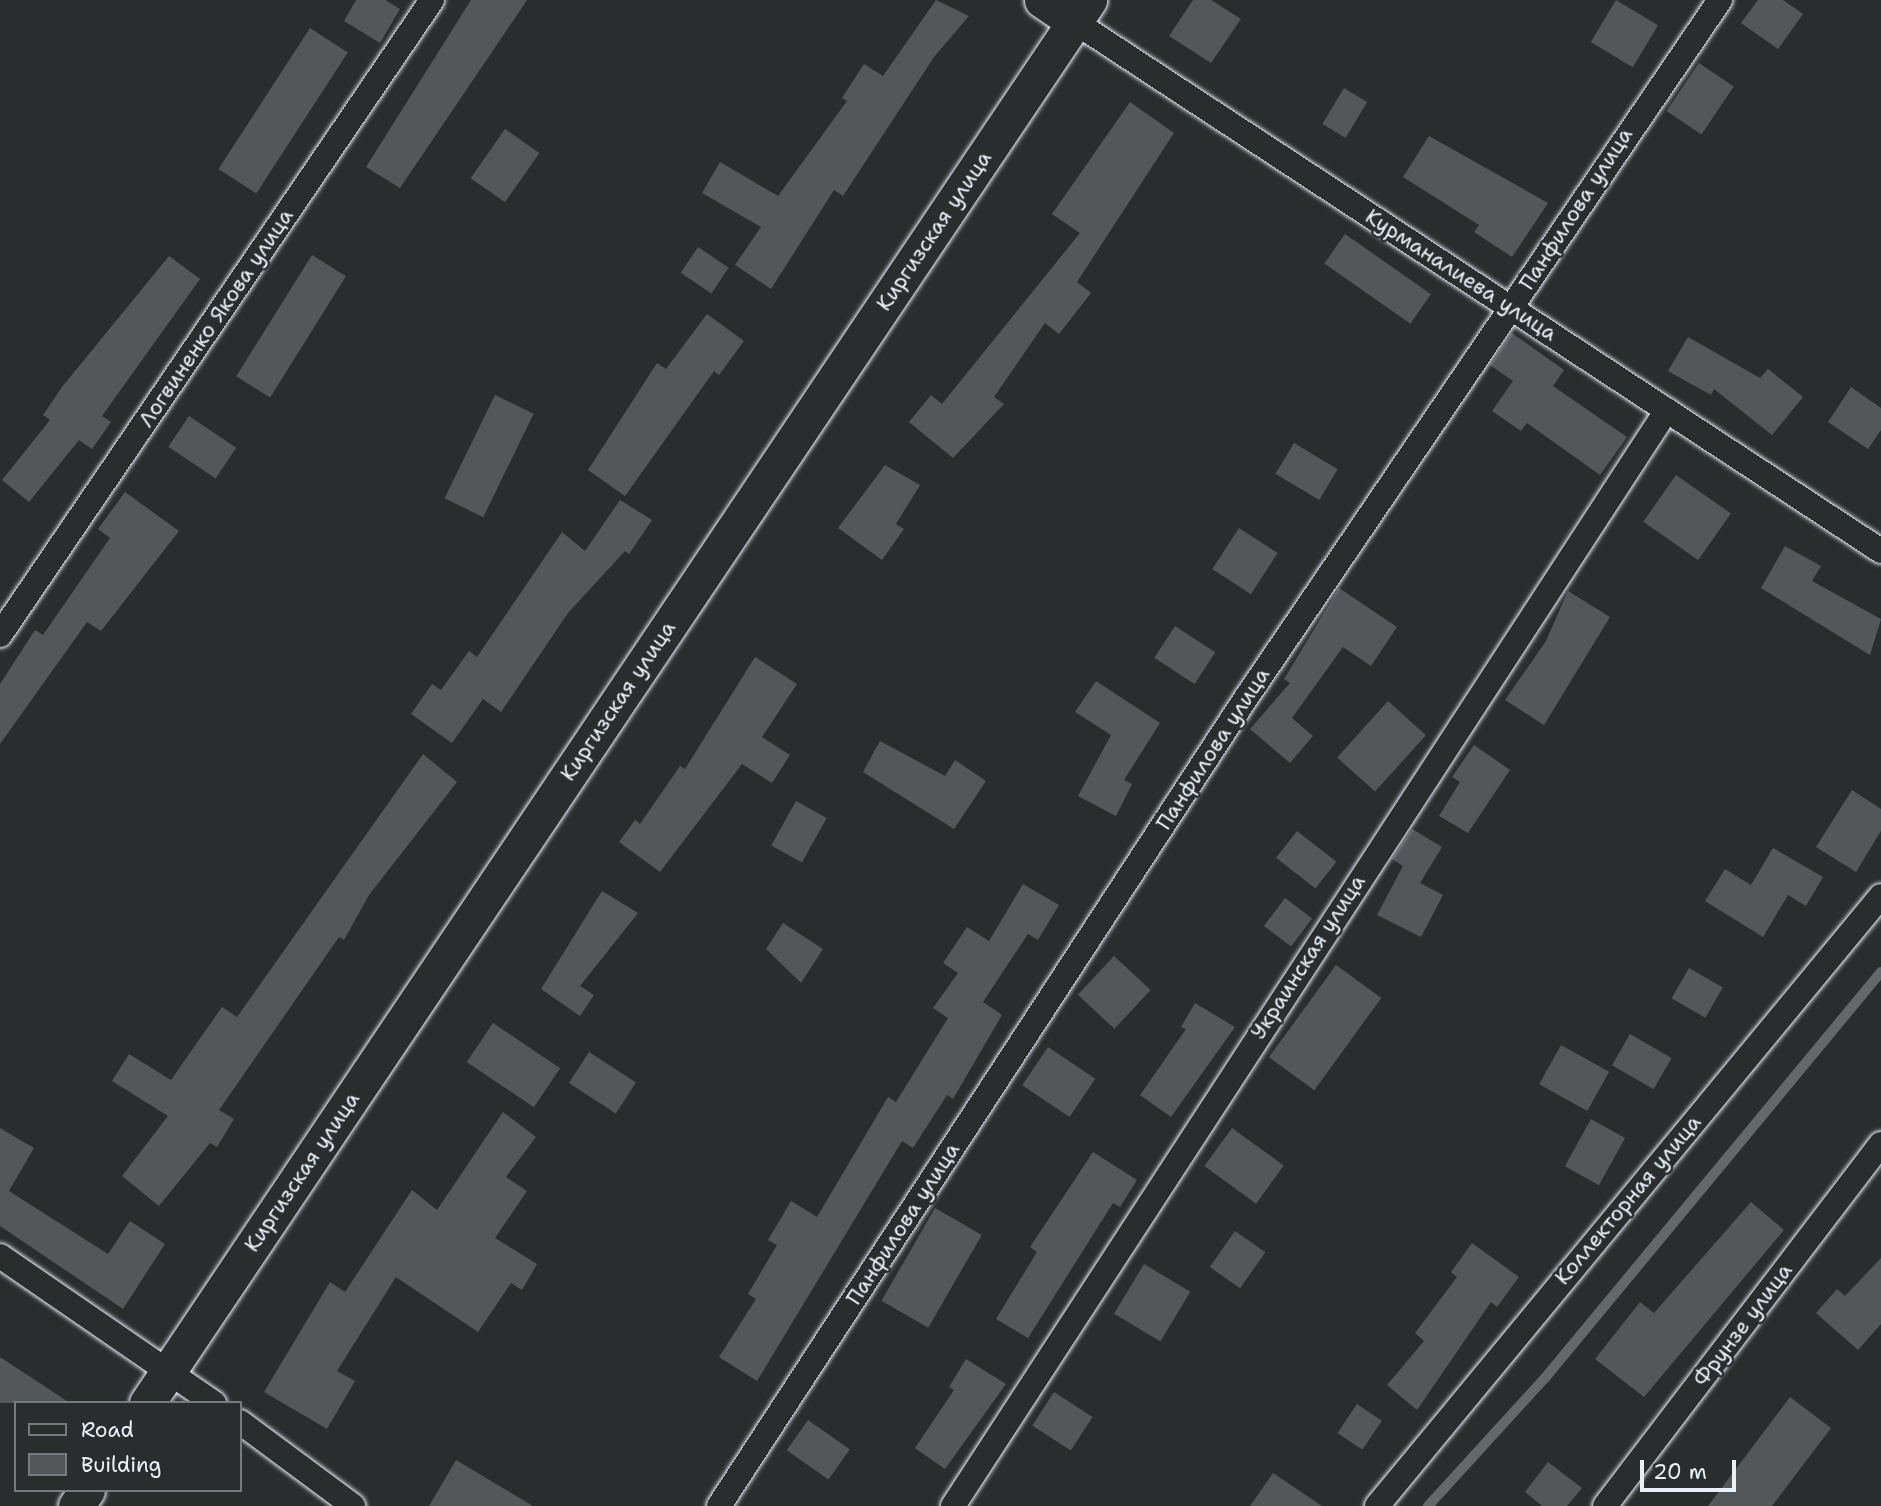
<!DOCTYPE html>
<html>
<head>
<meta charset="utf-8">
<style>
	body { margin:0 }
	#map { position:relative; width:1881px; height:1506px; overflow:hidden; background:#2a2d2e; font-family:"Shantell Sans",sans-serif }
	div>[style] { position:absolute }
	.stream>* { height:10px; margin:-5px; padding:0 5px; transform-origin:5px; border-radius:5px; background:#63686b }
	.building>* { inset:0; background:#535759; transform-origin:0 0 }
	.roads { filter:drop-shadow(0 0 2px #e8f1f8) drop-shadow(0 0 2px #e8f1f8) }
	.street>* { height:24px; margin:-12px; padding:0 12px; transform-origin:12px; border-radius:12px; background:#2a2d2e }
	.secondary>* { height:35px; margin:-17.5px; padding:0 17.5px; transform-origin:17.5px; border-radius:17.5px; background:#2a2d2e }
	span { translate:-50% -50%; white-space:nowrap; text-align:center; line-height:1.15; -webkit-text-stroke:5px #2a2d2e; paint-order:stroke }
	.street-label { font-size:21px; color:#e8f1f8 }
	.legend { position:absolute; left:14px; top:1401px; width:228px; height:91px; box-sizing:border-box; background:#2a2d2e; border:2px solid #767b7f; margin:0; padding:9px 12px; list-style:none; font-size:21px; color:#e8f1f8 }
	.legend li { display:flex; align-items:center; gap:14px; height:35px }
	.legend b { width:35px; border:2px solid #767b7f }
	.scale { position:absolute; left:1640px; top:1460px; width:96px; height:32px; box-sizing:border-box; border:4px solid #e8f1f8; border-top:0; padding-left:9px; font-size:21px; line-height:24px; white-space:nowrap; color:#e8f1f8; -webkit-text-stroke:5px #2a2d2e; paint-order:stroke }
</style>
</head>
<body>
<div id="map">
	<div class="stream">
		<div style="left:1428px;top:1506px;width:173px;rotate:-47.6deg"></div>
		<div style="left:1545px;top:1378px;width:527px;rotate:-50.39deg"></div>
	</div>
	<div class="building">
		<div style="clip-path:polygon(356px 0,385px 0,400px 9px,380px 43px,344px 21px)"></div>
		<div style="clip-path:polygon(471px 0,527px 0,400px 188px,366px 167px)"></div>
		<div style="clip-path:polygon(936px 0,969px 16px,934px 57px,843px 196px,834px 190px,771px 289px,735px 265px,761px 227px,702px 193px,720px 162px,778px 196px,847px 101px,842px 98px,864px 64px,883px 76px)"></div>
		<div style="clip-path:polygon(1193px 0,1211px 0,1241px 19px,1211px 63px,1169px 36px)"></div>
		<div style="left:1616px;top:0;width:49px;height:49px;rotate:31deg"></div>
		<div style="clip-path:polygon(1758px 0,1783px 0,1803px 14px,1778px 49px,1741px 23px)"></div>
		<div style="left:310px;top:28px;width:45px;height:168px;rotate:33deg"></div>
		<div style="left:1699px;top:63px;width:42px;height:58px;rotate:34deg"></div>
		<div style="left:1344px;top:88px;width:27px;height:42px;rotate:31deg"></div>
		<div style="clip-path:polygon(1130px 102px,1174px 133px,1077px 282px,1091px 293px,1059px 334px,1045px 323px,994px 397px,1004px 404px,953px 458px,909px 422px,931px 395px,942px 404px,1080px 233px,1052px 214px)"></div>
		<div style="left:505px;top:129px;width:42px;height:60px;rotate:35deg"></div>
		<div style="clip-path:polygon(1429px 136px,1548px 203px,1512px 257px,1474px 232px,1479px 225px,1403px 177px)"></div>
		<div style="left:1345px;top:234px;width:105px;height:36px;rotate:35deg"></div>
		<div style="left:698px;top:247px;width:37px;height:31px;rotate:34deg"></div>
		<div style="left:312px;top:255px;width:40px;height:143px;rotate:32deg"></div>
		<div style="clip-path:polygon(169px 256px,200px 279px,102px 416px,111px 422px,92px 449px,79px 440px,29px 502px,2px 480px,50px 420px,43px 415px,62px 387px)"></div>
		<div style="clip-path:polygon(707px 314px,744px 341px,719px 375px,714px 371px,625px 496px,588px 470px,657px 363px,666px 369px)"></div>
		<div style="clip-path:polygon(1512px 333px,1564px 370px,1553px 386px,1627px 437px,1600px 475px,1527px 423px,1521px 431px,1492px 411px,1513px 381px,1490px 365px)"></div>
		<div style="clip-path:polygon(1688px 337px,1760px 378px,1768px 369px,1803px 397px,1772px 435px,1714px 389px,1711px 395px,1668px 371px)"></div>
		<div style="clip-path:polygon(1851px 387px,1881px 408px,1881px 430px,1868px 449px,1828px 422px)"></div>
		<div style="left:495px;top:395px;width:43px;height:115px;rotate:26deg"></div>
		<div style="left:189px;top:416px;width:57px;height:37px;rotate:34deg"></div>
		<div style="left:1294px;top:443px;width:51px;height:36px;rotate:31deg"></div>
		<div style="clip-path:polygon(885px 465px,920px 485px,896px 524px,904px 529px,882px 560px,838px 528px)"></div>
		<div style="left:1676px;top:475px;width:67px;height:57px;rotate:35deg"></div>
		<div style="clip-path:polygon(125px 492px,179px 531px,101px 631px,87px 622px,0 744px,0 684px,35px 630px,43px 635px,110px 538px,98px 529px)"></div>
		<div style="clip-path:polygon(620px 500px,652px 520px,629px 554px,625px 551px,568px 613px,501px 712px,483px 699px,452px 743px,411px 714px,432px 684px,441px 690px,469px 651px,477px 657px,562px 532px,585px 551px)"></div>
		<div style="left:1239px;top:528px;width:46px;height:49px;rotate:33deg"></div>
		<div style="clip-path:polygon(1785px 546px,1821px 566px,1812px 581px,1881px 619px,1870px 655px,1761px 588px)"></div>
		<div style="clip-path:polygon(1339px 588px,1397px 627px,1371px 666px,1343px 647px,1292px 718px,1313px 736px,1290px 763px,1250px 729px,1290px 683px,1284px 679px)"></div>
		<div style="clip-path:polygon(1568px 591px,1610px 617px,1544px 725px,1505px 700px,1546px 641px)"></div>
		<div style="left:1175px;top:626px;width:48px;height:38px;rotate:33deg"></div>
		<div style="clip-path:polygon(755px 657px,797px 684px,762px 737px,790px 755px,772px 783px,742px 764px,660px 872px,619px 842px,635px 820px,640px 824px,680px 766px,685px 769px)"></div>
		<div style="clip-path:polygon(1096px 681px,1160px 723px,1124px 780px,1132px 784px,1116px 816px,1078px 796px,1111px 735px,1075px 712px)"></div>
		<div style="left:1388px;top:701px;width:51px;height:76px;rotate:42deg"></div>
		<div style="clip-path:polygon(880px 741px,945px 776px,955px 760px,986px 781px,954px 829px,863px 772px)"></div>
		<div style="clip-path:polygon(1474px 745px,1510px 770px,1468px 833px,1439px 816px,1460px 782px,1452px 777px)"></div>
		<div style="clip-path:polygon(423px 754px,457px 782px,369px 895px,344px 940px,339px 937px,219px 1110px,234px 1119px,217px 1147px,210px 1143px,159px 1206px,122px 1176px,168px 1116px,112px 1081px,129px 1054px,171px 1080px,222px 1007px,237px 1017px)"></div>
		<div style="clip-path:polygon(1852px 790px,1881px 809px,1881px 831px,1856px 872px,1816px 847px)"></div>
		<div style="left:796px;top:801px;width:35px;height:51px;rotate:29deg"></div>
		<div style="clip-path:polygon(1412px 829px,1442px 847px,1420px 883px,1443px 895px,1421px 937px,1377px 915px,1403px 866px,1392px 859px)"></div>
		<div style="left:1297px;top:831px;width:50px;height:34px;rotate:38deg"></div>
		<div style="clip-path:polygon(1773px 848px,1823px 877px,1806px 906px,1788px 895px,1763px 937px,1705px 901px,1725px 869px,1751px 885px)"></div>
		<div style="clip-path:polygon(1023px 884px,1059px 905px,1038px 940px,1028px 934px,983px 1002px,1002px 1015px,953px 1099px,947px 1095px,913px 1148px,902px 1141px,757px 1381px,719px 1357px,756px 1299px,748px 1294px,777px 1245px,768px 1240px,791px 1201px,817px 1217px,888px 1097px,896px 1102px,948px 1018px,933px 1008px,958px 973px,943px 963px,967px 927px,989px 941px)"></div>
		<div style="clip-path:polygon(602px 891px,638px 913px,580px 986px,594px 995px,580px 1016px,541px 989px)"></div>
		<div style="left:1285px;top:898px;width:34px;height:35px;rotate:37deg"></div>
		<div style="clip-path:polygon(783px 923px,823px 949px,801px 983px,766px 949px)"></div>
		<div style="left:1114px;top:956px;width:50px;height:53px;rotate:43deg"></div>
		<div style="left:1336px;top:965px;width:56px;height:114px;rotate:36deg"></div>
		<div style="left:1689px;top:968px;width:39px;height:35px;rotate:30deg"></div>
		<div style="clip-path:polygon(1195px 1003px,1235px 1027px,1171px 1117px,1140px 1095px,1186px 1029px,1181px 1027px)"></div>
		<div style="left:493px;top:1023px;width:81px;height:47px;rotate:34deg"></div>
		<div style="left:1630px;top:1034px;width:48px;height:36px;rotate:30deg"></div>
		<div style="left:1561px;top:1045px;width:55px;height:45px;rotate:29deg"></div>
		<div style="left:1048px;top:1047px;width:57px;height:46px;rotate:34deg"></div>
		<div style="left:589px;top:1052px;width:56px;height:37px;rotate:33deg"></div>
		<div style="clip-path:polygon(503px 1112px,536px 1137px,506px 1177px,527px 1191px,495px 1238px,537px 1264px,522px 1290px,511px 1283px,478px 1332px,396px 1277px,337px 1371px,355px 1381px,327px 1429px,264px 1392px,330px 1282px,345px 1292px,412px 1190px,437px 1210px)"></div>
		<div style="left:1591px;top:1119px;width:39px;height:54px;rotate:29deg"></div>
		<div style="clip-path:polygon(0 1128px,34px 1148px,9px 1191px,108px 1254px,130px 1221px,165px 1244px,123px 1309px,0 1226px)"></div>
		<div style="left:1232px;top:1128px;width:64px;height:47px;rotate:36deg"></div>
		<div style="clip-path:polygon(1093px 1152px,1137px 1180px,1120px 1207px,1113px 1203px,1028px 1338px,996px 1319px,1037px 1252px,1030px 1247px)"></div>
		<div style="clip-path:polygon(1751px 1202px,1784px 1230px,1644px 1397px,1595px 1359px,1640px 1302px,1654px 1313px)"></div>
		<div style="left:935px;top:1208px;width:54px;height:107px;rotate:30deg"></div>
		<div style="left:1235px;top:1231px;width:37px;height:44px;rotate:35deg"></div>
		<div style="clip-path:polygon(1472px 1243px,1519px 1277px,1497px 1307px,1491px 1302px,1417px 1410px,1387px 1385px,1424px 1341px,1415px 1333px,1457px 1277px,1451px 1272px)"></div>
		<div style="clip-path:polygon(1881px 1258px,1881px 1324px,1858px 1350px,1816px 1313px,1837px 1289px,1845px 1296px)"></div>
		<div style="left:1144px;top:1264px;width:54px;height:58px;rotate:31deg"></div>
		<div style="clip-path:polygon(0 1357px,70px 1403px,0 1403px)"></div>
		<div style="clip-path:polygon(966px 1359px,1006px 1384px,945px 1469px,915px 1448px,954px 1390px,949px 1387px)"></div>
		<div style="left:1054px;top:1392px;width:46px;height:40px;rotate:33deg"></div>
		<div style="clip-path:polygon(1790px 1397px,1831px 1428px,1772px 1506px,1708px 1506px)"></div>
		<div style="left:1357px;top:1404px;width:30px;height:35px;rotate:34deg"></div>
		<div style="left:808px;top:1420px;width:51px;height:37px;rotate:35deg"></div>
		<div style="clip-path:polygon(456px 1460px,533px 1506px,429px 1506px)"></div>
		<div style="clip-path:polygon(1548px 1462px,1582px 1488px,1567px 1506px,1542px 1506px,1525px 1492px)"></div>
		<div style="clip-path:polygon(1273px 1473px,1322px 1506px,1250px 1506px)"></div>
	</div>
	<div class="roads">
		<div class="street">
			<div style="left:1075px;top:22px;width:964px;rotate:33.28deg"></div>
			<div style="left:0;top:635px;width:768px;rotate:-55.77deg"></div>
			<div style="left:0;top:1256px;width:260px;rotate:34.5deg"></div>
			<div style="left:240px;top:1422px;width:141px;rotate:36.6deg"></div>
			<div style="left:719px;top:1506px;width:965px;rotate:-56.89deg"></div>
			<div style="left:1246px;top:698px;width:844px;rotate:-55.82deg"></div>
			<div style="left:953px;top:1506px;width:1308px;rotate:-56.92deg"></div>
			<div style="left:1377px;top:1506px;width:791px;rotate:-50.44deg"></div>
			<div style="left:1605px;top:1506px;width:455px;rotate:-52.7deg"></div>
		</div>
		<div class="secondary">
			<div style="left:1042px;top:0;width:40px;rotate:34deg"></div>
			<div style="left:147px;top:1403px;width:1690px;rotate:-56.12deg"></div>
			<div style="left:76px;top:1506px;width:19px;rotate:-55deg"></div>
		</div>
	</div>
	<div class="street-label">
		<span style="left:1576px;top:209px;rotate:-57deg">Панфилова улица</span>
		<span style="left:934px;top:231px;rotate:-56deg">Киргизская улица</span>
		<span style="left:1461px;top:275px;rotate:33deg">Курманалиева улица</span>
		<span style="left:216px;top:318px;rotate:-56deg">Логвиненко Якова улица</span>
		<span style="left:618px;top:701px;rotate:-56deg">Киргизская улица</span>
		<span style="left:1213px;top:749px;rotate:-57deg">Панфилова улица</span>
		<span style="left:1308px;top:957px;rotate:-57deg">Украинская улица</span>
		<span style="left:302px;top:1172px;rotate:-56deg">Киргизская улица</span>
		<span style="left:1628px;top:1200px;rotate:-50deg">Коллекторная улица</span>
		<span style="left:903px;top:1224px;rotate:-57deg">Панфилова улица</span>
		<span style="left:1743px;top:1325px;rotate:-53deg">Фрунзе улица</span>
	</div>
	<ul class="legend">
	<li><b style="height:9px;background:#2a2d2e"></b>Road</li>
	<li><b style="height:19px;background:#535759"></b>Building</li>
	</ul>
	<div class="scale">20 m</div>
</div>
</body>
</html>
